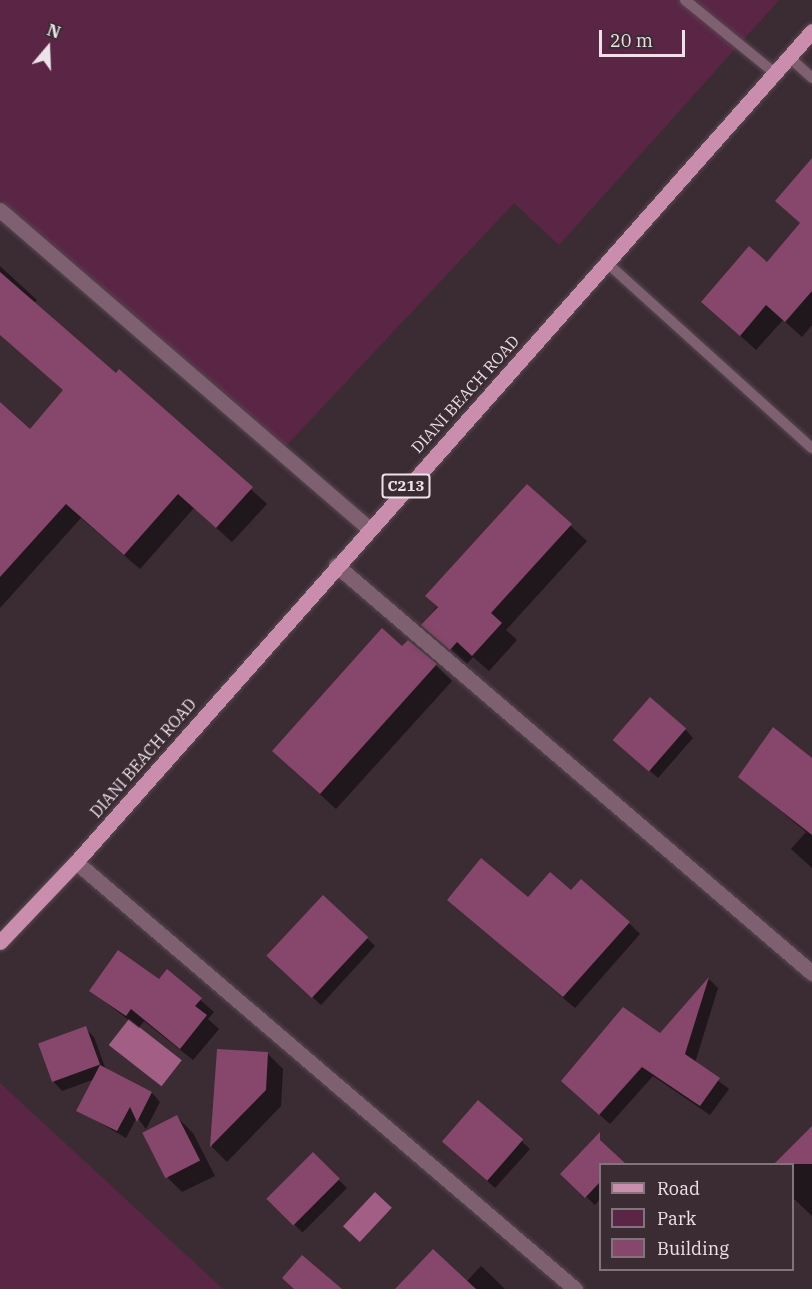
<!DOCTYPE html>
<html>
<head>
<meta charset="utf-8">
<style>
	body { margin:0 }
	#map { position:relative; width:812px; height:1289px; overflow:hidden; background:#3b2b33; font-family:"IBM Plex Serif",serif }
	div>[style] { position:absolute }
	.green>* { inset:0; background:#5b2646 }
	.water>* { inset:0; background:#a25e85; transform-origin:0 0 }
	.shadow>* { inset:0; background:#0007; transform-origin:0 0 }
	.building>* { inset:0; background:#87466c; transform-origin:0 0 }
	.roads { filter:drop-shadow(0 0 2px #574850) drop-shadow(0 0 2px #574850) }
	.service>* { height:10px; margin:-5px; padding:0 5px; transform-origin:5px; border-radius:5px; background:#7e6070 }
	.minor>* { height:15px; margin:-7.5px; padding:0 7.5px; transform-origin:7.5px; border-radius:7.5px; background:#7e6070 }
	.primary>* { height:15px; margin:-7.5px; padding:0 7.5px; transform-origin:7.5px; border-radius:7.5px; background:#ca8dae }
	span { translate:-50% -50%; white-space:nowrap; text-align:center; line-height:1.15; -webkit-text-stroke:5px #3b2b33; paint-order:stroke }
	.shield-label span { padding:2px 4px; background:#3b2b33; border:2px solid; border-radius:4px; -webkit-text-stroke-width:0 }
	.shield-label { font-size:15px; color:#ede2e8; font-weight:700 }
	.street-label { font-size:16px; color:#ede2e8 }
	.legend { position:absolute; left:599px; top:1163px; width:195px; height:108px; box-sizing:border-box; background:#3b2b33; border:2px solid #82747b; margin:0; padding:8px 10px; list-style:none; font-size:18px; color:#ede2e8 }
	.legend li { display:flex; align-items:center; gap:12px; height:30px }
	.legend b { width:30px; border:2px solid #82747b }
	.north { position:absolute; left:18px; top:18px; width:60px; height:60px; -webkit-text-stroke:4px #3b2b33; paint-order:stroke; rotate:19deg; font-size:16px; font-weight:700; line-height:24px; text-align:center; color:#ede2e8 }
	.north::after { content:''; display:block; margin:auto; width:21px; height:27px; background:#ede2e8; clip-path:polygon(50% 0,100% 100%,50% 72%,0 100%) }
	.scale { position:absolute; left:599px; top:30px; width:86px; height:27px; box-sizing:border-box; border:3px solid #ede2e8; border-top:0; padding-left:8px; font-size:18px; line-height:21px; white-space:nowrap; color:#ede2e8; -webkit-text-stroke:4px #3b2b33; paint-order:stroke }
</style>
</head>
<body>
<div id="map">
	<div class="green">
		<div style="clip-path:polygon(0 0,779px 0,559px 245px,514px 203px,286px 446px,0 199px)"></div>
		<div style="clip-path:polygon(0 1083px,223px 1289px,0 1289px)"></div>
	</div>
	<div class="water">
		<div style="left:129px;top:1019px;width:67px;height:33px;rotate:38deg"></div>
		<div style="left:375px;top:1192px;width:23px;height:47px;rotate:43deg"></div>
	</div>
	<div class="shadow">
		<div style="clip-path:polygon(812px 160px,812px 325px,802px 337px,783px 320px,756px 350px,703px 302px,767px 264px,801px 224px,777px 201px)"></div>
		<div style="clip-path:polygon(0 266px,37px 300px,34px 303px,116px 375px,119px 371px,267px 504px,232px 542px,194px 508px,140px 569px,81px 518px,0 608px,0 404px,30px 431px,65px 391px,0 332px)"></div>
		<div style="clip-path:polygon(527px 486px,587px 541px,506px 630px,517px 640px,489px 671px,473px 657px,467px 664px,423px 625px)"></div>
		<div style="clip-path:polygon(403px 648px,436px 665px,452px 681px,336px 809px,290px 767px)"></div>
		<div style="clip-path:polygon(685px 729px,693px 738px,658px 778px,624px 748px)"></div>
		<div style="clip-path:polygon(812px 760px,812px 868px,791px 849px,806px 832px,740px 777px)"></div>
		<div style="clip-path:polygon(572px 893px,629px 923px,640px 934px,575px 1008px,449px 900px,529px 899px)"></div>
		<div style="clip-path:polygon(367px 938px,375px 946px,321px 1005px,277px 964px)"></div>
		<div style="clip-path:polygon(167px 971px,214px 1012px,208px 1019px,219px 1029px,193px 1060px,144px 1021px,139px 1028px,91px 991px,160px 981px)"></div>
		<div style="clip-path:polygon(709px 979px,718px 988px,695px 1063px,729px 1089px,710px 1115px,653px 1076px,610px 1124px,573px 1091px,660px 1035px)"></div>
		<div style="clip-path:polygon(85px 1028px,94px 1037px,106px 1070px,152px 1093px,160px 1102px,146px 1129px,137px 1117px,126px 1138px,78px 1110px,95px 1079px,62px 1091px,54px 1082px)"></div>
		<div style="clip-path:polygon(218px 1050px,267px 1053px,283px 1069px,281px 1106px,227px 1162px,212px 1147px)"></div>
		<div style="clip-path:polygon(478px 1102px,530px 1149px,495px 1188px,452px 1149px)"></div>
		<div style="clip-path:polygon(177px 1117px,193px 1133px,215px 1176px,182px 1192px,166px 1176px,144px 1133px)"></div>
		<div style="clip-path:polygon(812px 1128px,812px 1216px,792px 1197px,792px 1164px,776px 1164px)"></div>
		<div style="clip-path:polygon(597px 1139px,624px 1164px,600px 1164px,600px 1199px,595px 1205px,562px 1174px)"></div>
		<div style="left:313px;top:1154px;width:48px;height:63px;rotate:45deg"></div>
		<div style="clip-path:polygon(481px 1266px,505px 1289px,397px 1289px,466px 1282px)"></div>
	</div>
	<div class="building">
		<div style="clip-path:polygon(812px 158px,812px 291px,785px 322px,766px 305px,740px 336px,701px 302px,749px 246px,767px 262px,800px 223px,775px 201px)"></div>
		<div style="clip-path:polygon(0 272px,116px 373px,119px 369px,253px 487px,216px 528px,178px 494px,124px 555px,66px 504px,0 577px,0 402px,30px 429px,63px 390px,0 335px)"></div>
		<div style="clip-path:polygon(527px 484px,572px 524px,491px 613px,502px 623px,472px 656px,457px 642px,450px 650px,421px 625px,438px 607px,425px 596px)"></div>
		<div style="clip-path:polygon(382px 628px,402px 646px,408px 640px,437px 664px,320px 794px,272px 751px)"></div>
		<div style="left:650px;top:697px;width:48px;height:57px;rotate:41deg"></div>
		<div style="clip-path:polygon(773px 727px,812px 758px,812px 835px,738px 777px)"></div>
		<div style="clip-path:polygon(481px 858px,528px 897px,550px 872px,571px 890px,581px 879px,630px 922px,563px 997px,447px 900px)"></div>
		<div style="left:323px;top:895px;width:62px;height:83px;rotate:43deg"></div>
		<div style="clip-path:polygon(118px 950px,159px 979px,167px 969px,202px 998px,195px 1006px,207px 1015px,180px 1049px,131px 1009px,126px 1016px,89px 991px)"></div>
		<div style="clip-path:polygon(709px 977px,685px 1054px,720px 1078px,700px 1106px,642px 1067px,599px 1115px,561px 1081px,623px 1007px,660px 1033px)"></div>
		<div style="left:86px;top:1026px;width:41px;height:51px;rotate:70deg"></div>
		<div style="clip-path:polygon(217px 1049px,268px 1052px,266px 1090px,210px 1147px)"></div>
		<div style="clip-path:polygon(100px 1065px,152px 1092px,137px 1122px,130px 1107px,117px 1131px,76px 1111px)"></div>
		<div style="left:478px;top:1100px;width:60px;height:55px;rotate:41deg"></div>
		<div style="left:177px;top:1115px;width:51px;height:39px;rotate:63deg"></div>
		<div style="clip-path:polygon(812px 1126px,812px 1164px,774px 1164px)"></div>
		<div style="clip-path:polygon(600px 1132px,600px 1140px,626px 1164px,600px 1164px,600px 1182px,585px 1198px,560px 1174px)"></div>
		<div style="left:313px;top:1152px;width:38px;height:66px;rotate:45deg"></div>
		<div style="clip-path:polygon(433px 1249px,476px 1289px,395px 1289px)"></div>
		<div style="clip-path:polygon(302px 1255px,342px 1289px,294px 1289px,282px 1278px)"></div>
	</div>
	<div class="roads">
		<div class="service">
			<div style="left:685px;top:0;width:117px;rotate:39.1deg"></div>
			<div style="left:790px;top:58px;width:30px;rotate:42deg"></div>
			<div style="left:607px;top:263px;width:276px;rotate:42.1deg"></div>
		</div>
		<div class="minor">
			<div style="left:0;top:210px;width:487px;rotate:40.8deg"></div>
			<div style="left:336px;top:565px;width:627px;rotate:40.6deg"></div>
			<div style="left:76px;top:862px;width:657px;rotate:40.55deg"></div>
		</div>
		<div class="primary">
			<div style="left:0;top:942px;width:110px;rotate:-46.5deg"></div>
			<div style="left:76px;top:862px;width:1110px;rotate:-48.47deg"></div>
		</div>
	</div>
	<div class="shield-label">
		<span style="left:406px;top:486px">C213</span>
	</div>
	<div class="street-label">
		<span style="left:465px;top:394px;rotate:-48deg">DIANI BEACH ROAD</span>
		<span style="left:143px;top:758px;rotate:-49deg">DIANI BEACH ROAD</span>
	</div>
	<ul class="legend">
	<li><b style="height:8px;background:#ca8dae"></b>Road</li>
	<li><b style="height:16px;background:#5b2646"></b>Park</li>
	<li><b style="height:16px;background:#87466c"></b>Building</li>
	</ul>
	<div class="north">N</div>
	<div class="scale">20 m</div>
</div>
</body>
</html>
